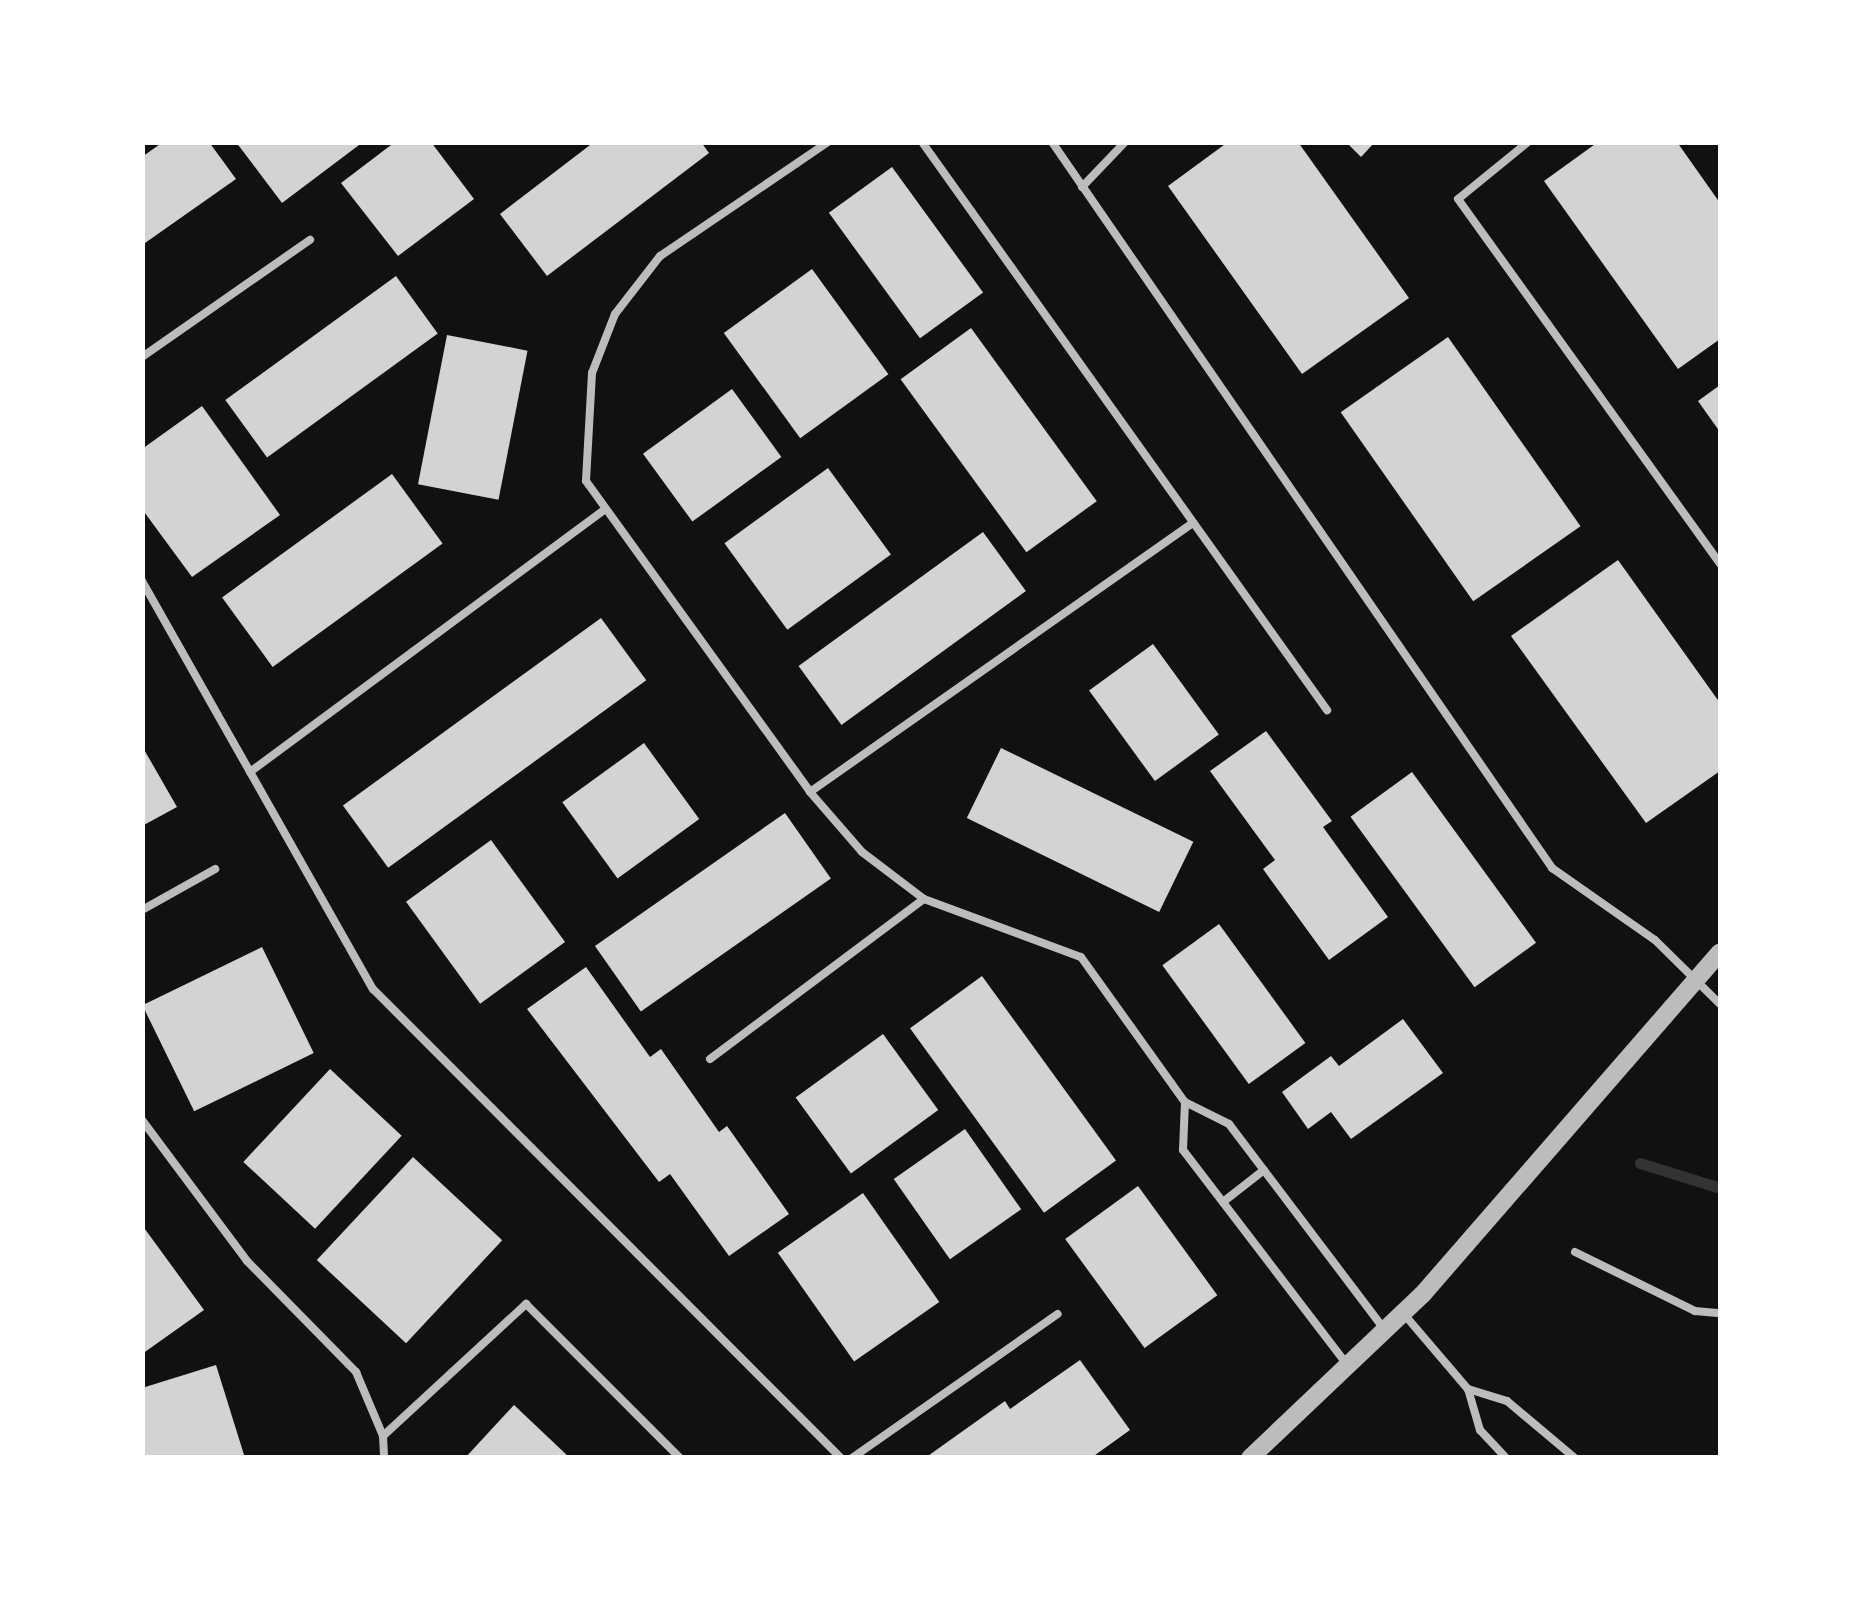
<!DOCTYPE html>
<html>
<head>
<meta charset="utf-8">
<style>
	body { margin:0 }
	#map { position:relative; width:1863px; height:1600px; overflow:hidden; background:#111; font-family:"Nunito Sans",sans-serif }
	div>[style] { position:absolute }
	.stream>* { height:11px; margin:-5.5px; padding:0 5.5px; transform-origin:5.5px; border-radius:5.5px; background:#333 }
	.building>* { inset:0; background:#d3d3d3; transform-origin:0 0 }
	.service>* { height:8px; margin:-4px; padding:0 4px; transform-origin:4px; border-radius:4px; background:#bcbcbc }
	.tertiary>* { height:18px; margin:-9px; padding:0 9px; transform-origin:9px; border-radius:9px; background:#bcbcbc }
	span { translate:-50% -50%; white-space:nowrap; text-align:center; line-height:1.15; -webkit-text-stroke:10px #fff; paint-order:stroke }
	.frame { position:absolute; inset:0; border:145px solid #fff; pointer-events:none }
</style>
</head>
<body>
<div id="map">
	<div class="stream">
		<div style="left:1640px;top:1163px;width:84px;rotate:17.4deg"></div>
	</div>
	<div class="building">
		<div style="clip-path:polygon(163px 142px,209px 142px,236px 179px,145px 243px,142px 157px)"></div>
		<div style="clip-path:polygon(236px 142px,363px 142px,282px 203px)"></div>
		<div style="clip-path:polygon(395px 142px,431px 142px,474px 199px,398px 256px,341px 183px)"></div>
		<div style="clip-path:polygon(594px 142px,701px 142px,709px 153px,547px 276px,500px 214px)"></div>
		<div style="clip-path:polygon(1228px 142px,1298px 142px,1409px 298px,1302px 374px,1168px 186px)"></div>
		<div style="clip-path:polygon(1346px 142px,1375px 142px,1361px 157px)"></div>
		<div style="clip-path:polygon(1598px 142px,1677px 142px,1720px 203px,1720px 339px,1678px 369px,1544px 181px)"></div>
		<div style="left:892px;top:167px;width:155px;height:78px;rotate:54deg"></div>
		<div style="left:812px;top:269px;width:130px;height:109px;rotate:54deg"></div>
		<div style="left:396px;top:276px;width:71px;height:211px;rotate:54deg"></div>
		<div style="left:971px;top:328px;width:214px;height:87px;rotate:54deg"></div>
		<div style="left:447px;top:335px;width:82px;height:152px;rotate:11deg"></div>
		<div style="left:1448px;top:337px;width:231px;height:131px;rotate:55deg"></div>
		<div style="clip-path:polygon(1720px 385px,1720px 432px,1698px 401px)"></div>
		<div style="left:732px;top:389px;width:84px;height:110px;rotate:54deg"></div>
		<div style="clip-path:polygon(202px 406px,280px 515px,192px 577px,142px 509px,142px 449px)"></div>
		<div style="left:828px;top:468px;width:107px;height:128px;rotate:54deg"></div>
		<div style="left:392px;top:474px;width:86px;height:210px;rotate:54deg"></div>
		<div style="left:983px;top:532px;width:73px;height:228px;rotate:54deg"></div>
		<div style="clip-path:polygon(1618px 560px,1720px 703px,1720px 771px,1646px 823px,1511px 636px)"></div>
		<div style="left:601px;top:618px;width:77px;height:319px;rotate:54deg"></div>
		<div style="left:1153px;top:644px;width:112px;height:79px;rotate:54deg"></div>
		<div style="clip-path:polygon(1266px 731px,1332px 821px,1323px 827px,1388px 917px,1329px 960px,1263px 869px,1275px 860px,1210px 771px)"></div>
		<div style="left:644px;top:743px;width:94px;height:101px;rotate:54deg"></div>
		<div style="clip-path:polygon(142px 746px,177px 807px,142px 826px)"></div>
		<div style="left:1001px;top:748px;width:214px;height:78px;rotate:26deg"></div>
		<div style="left:1412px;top:772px;width:211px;height:76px;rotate:54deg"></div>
		<div style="left:785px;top:813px;width:80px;height:232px;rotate:55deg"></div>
		<div style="left:491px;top:840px;width:126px;height:105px;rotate:54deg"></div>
		<div style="left:1219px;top:924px;width:147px;height:70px;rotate:54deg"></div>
		<div style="left:262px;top:947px;width:118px;height:133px;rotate:64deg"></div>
		<div style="clip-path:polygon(586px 967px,650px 1057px,661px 1049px,719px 1132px,727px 1126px,789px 1214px,729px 1256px,670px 1174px,659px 1182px,527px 1009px)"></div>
		<div style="left:982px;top:976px;width:228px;height:89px;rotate:54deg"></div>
		<div style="clip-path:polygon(1403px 1019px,1443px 1073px,1351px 1139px,1331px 1112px,1308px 1129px,1282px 1092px,1331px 1056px,1339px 1066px)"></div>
		<div style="left:883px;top:1034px;width:94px;height:108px;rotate:54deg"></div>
		<div style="left:330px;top:1069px;width:98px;height:127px;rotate:43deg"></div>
		<div style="left:965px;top:1129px;width:98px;height:87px;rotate:55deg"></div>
		<div style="left:413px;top:1157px;width:122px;height:141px;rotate:43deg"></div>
		<div style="left:1138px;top:1186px;width:135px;height:90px;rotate:54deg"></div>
		<div style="left:863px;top:1193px;width:133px;height:104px;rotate:55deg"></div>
		<div style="clip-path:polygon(142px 1225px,204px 1310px,142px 1354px)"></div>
		<div style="clip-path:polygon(1080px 1360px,1130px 1430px,1091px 1458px,925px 1458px,1005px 1401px,1010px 1409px)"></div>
		<div style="clip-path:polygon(216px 1365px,245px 1458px,142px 1458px,142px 1388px)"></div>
		<div style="clip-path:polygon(514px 1405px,570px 1458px,465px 1458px)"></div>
	</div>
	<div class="service">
		<div style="left:828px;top:142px;width:203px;rotate:145.8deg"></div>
		<div style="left:660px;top:256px;width:73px;rotate:127.8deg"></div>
		<div style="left:615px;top:314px;width:63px;rotate:111.3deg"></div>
		<div style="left:592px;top:373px;width:108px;rotate:93.2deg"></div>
		<div style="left:586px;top:481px;width:383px;rotate:54.2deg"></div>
		<div style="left:810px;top:792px;width:79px;rotate:49.1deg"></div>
		<div style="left:862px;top:852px;width:78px;rotate:37.2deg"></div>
		<div style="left:924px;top:899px;width:167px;rotate:20.3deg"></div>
		<div style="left:1081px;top:957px;width:178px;rotate:54.4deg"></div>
		<div style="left:1185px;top:1102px;width:49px;rotate:26.6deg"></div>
		<div style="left:1229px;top:1124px;width:258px;rotate:52.9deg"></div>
		<div style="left:922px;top:142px;width:698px;rotate:54.51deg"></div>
		<div style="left:1052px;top:142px;width:882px;rotate:55.44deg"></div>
		<div style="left:1552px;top:868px;width:126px;rotate:35deg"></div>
		<div style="left:1655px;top:940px;width:91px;rotate:44.6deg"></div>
		<div style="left:1528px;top:142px;width:90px;rotate:140.8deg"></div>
		<div style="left:1458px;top:199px;width:449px;rotate:54.3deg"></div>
		<div style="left:1082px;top:187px;width:62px;rotate:-46.3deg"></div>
		<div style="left:142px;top:357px;width:205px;rotate:-34.9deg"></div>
		<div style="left:142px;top:581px;width:469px;rotate:60.5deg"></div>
		<div style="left:373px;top:989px;width:663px;rotate:45.06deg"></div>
		<div style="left:250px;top:772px;width:440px;rotate:-36.5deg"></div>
		<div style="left:810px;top:792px;width:468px;rotate:-35.1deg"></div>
		<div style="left:142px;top:910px;width:84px;rotate:-29.3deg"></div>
		<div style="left:710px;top:1059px;width:267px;rotate:-36.8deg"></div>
		<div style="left:1185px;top:1102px;width:48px;rotate:92.4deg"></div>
		<div style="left:1183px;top:1150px;width:272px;rotate:52.6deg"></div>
		<div style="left:142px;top:1120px;width:176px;rotate:53.3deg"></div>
		<div style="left:247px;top:1261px;width:156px;rotate:45.5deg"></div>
		<div style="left:356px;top:1372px;width:69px;rotate:67.1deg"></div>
		<div style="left:383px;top:1436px;width:22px;rotate:87deg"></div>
		<div style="left:1223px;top:1202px;width:52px;rotate:-38deg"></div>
		<div style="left:1575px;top:1252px;width:134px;rotate:26.2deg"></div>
		<div style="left:1695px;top:1311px;width:25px;rotate:5deg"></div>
		<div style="left:1403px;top:1313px;width:100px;rotate:49.5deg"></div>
		<div style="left:1468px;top:1389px;width:43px;rotate:73.7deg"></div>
		<div style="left:1480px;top:1430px;width:38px;rotate:47deg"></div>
		<div style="left:1468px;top:1389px;width:41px;rotate:17.1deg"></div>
		<div style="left:1507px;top:1401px;width:89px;rotate:40deg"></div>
		<div style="left:383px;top:1436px;width:195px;rotate:-42.7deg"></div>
		<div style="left:526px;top:1304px;width:218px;rotate:45deg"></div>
		<div style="left:852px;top:1458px;width:251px;rotate:-35deg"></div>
	</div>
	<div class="tertiary">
		<div style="left:1250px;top:1458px;width:237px;rotate:-43.5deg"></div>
		<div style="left:1422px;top:1295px;width:454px;rotate:-49deg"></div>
	</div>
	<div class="frame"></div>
</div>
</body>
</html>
